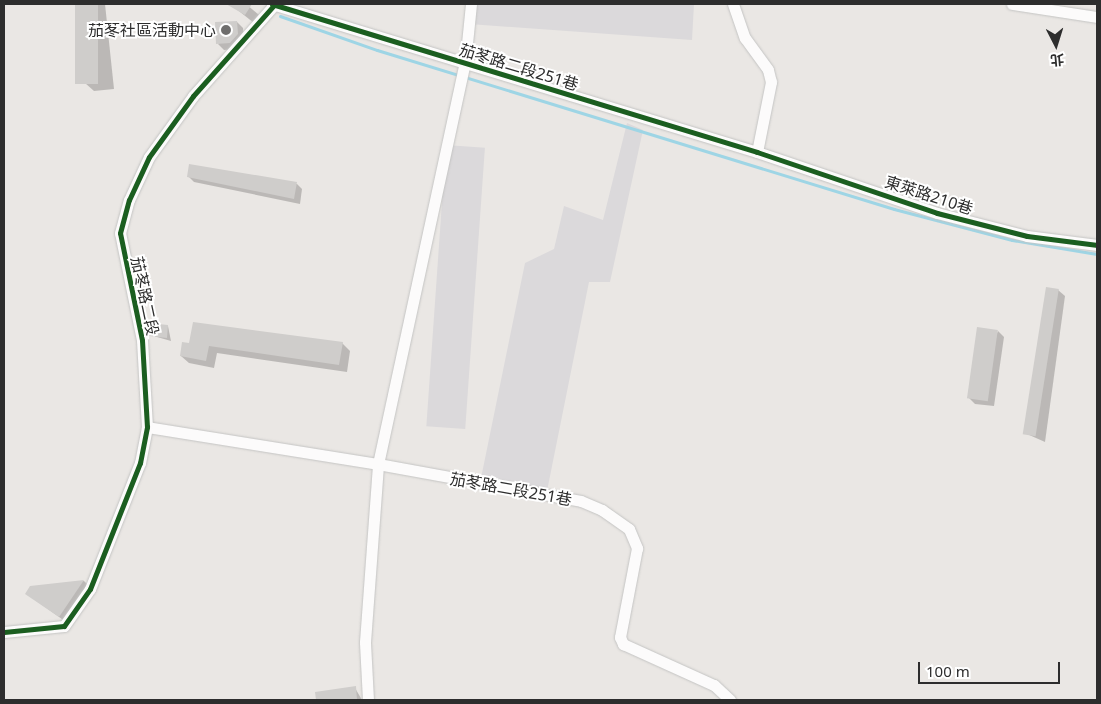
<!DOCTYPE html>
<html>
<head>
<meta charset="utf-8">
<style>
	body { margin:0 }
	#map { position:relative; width:1101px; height:704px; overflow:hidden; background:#eae7e4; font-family:"Noto Sans","Noto Sans TC",sans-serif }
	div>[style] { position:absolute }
	.industrial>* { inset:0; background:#dbd9db; transform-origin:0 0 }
	.shadow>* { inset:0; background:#0003 }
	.stream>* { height:3px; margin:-1.5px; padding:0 1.5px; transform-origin:1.5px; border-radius:1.5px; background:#9ed5e5 }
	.building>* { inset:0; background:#cfcdcb; transform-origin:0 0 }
	.roads { filter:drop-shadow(0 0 1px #c4c4c3) drop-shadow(0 0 1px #c4c4c3) }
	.minor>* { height:11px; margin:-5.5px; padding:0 5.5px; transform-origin:5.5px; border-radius:5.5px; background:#fcfbfb }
	.cycleway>* { height:5px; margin:-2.5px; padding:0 2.5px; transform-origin:2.5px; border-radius:2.5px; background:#1b5e20 }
	.dots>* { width:14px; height:14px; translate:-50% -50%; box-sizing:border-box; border:2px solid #fff; border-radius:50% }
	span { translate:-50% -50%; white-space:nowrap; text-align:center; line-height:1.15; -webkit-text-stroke:4px #fff; paint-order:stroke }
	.poi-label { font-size:16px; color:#2d2d2d }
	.right { translate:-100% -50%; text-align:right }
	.street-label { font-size:16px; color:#2d2d2d }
	.frame { position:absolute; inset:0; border:5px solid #2d2d2d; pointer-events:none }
	.north { position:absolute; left:1031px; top:20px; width:50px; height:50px; -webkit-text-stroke:4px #fff; paint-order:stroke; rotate:175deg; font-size:14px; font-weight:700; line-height:20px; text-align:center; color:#2d2d2d }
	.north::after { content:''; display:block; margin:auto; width:18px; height:22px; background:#2d2d2d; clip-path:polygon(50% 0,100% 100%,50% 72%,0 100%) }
	.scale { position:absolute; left:918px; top:662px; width:142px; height:22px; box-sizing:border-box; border:2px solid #2d2d2d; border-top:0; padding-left:6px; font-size:15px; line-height:18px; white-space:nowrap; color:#2d2d2d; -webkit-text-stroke:4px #fff; paint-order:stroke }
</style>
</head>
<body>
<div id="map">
	<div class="industrial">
		<div style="clip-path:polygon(470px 4px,694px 4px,692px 40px,469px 24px)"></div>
		<div style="clip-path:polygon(627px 123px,643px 130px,610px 282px,589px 282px,547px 491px,480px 483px,525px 263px,554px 249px,564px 206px,603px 220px)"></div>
		<div style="left:446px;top:145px;width:39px;height:282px;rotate:4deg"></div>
	</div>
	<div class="shadow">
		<div style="clip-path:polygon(77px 4px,105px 4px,114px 89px,94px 91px,85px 83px)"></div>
		<div style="clip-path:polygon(230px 4px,246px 4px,259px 15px,254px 23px)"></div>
		<div style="clip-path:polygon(237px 22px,243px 28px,244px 41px,236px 49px,224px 50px,218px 44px)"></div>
		<div style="clip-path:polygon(188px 176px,297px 184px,302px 189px,300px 204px,194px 182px)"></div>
		<div style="clip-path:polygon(1058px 290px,1065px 296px,1045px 442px,1027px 434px)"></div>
		<div style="clip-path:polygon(168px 326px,171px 341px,150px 335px)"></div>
		<div style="clip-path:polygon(998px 331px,1004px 337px,994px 406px,975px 404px,969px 398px)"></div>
		<div style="clip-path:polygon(342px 343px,350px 351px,347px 372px,217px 353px,214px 368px,189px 363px,181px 356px,190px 344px)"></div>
		<div style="clip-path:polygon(84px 581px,90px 587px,66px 622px,27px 594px,31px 587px)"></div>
		<div style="clip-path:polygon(355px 688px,362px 700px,317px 700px,316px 693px)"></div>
	</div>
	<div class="stream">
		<div style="left:280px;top:16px;width:103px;rotate:19.3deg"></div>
		<div style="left:377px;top:50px;width:541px;rotate:17.09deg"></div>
		<div style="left:894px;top:209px;width:122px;rotate:14.7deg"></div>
		<div style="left:1012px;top:240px;width:86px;rotate:9.4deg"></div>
	</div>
	<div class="building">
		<div style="left:75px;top:4px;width:23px;height:80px"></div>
		<div style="clip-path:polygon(226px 4px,252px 4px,245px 15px)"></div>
		<div style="clip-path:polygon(237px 21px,238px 34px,230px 43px,216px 44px,215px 22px)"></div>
		<div style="clip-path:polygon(189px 164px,297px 182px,294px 199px,187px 177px)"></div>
		<div style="left:1046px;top:287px;width:13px;height:149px;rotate:9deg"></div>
		<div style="clip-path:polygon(193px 322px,343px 342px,339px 365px,209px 346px,206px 361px,180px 356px,182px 342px,189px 343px)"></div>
		<div style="clip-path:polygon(148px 323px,168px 325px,167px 338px,149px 336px)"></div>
		<div style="left:977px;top:327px;width:21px;height:72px;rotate:8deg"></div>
		<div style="clip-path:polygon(84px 580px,59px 617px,25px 594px,30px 586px)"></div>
		<div style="clip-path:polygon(356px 686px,357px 700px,316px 700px,315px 692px)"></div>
	</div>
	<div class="roads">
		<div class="minor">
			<div style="left:272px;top:4px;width:507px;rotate:16.97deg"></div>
			<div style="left:757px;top:152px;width:190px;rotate:18.7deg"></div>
			<div style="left:937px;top:213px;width:93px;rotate:14.3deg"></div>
			<div style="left:1027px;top:236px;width:71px;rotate:7.3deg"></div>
			<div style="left:733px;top:4px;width:36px;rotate:71deg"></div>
			<div style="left:745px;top:38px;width:39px;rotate:54deg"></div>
			<div style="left:768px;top:70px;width:12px;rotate:76deg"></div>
			<div style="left:771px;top:82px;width:71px;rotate:101.3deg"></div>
			<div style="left:1012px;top:4px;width:86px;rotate:8.7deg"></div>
			<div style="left:147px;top:427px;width:234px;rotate:9.1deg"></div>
			<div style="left:378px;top:464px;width:206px;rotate:10.3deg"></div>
			<div style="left:581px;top:501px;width:23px;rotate:23deg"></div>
			<div style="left:602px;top:510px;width:33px;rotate:35deg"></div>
			<div style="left:629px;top:529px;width:21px;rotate:67deg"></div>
			<div style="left:637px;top:548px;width:91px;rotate:100.8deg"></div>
			<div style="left:620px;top:637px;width:8px;rotate:67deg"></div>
			<div style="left:623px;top:644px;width:100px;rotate:24.3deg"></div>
			<div style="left:714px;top:685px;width:22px;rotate:43deg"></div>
			<div style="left:4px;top:632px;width:60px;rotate:-5.7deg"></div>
			<div style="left:64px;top:626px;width:45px;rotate:-54.9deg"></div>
			<div style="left:90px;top:589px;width:136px;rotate:-68.4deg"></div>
			<div style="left:140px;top:463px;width:37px;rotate:-79deg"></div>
			<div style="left:147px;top:427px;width:87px;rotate:-93.3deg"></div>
			<div style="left:142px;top:340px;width:109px;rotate:-101.6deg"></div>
			<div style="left:120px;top:233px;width:34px;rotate:-75deg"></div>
			<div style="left:129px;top:200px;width:47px;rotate:-65.1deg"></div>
			<div style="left:149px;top:157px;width:75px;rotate:-54.2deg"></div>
			<div style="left:193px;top:96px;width:123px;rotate:-48.3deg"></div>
			<div style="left:368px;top:700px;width:58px;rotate:-93deg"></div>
			<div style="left:365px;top:642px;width:178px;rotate:-85.8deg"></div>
			<div style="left:378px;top:464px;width:410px;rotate:-77.8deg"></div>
			<div style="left:465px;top:63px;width:59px;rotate:-84.2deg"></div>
		</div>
	</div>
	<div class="cycleway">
		<div style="left:272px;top:4px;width:507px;rotate:16.97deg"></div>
		<div style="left:757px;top:152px;width:190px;rotate:18.7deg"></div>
		<div style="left:937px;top:213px;width:93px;rotate:14.3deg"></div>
		<div style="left:1027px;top:236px;width:71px;rotate:7.3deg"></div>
		<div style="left:4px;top:632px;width:60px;rotate:-5.7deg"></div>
		<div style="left:64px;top:626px;width:45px;rotate:-54.9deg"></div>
		<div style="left:90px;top:589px;width:136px;rotate:-68.4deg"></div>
		<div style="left:140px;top:463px;width:37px;rotate:-79deg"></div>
		<div style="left:147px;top:427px;width:87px;rotate:-93.3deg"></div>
		<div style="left:142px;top:340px;width:109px;rotate:-101.6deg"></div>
		<div style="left:120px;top:233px;width:34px;rotate:-75deg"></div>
		<div style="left:129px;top:200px;width:47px;rotate:-65.1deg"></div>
		<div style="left:149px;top:157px;width:75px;rotate:-54.2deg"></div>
		<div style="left:193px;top:96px;width:123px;rotate:-48.3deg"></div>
	</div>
	<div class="dots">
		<div style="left:226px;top:30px;background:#6f6e6d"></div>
	</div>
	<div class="poi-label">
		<span class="right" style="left:216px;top:30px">茄苳社區活動中心</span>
	</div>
	<div class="street-label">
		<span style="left:519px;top:67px;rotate:17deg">茄苳路二段251巷</span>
		<span style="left:929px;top:195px;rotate:18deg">東萊路210巷</span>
		<span style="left:145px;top:296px;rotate:78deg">茄苳路二段</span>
		<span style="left:511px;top:489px;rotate:10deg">茄苳路二段251巷</span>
	</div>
	<div class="frame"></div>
	<div class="north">北</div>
	<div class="scale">100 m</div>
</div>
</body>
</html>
